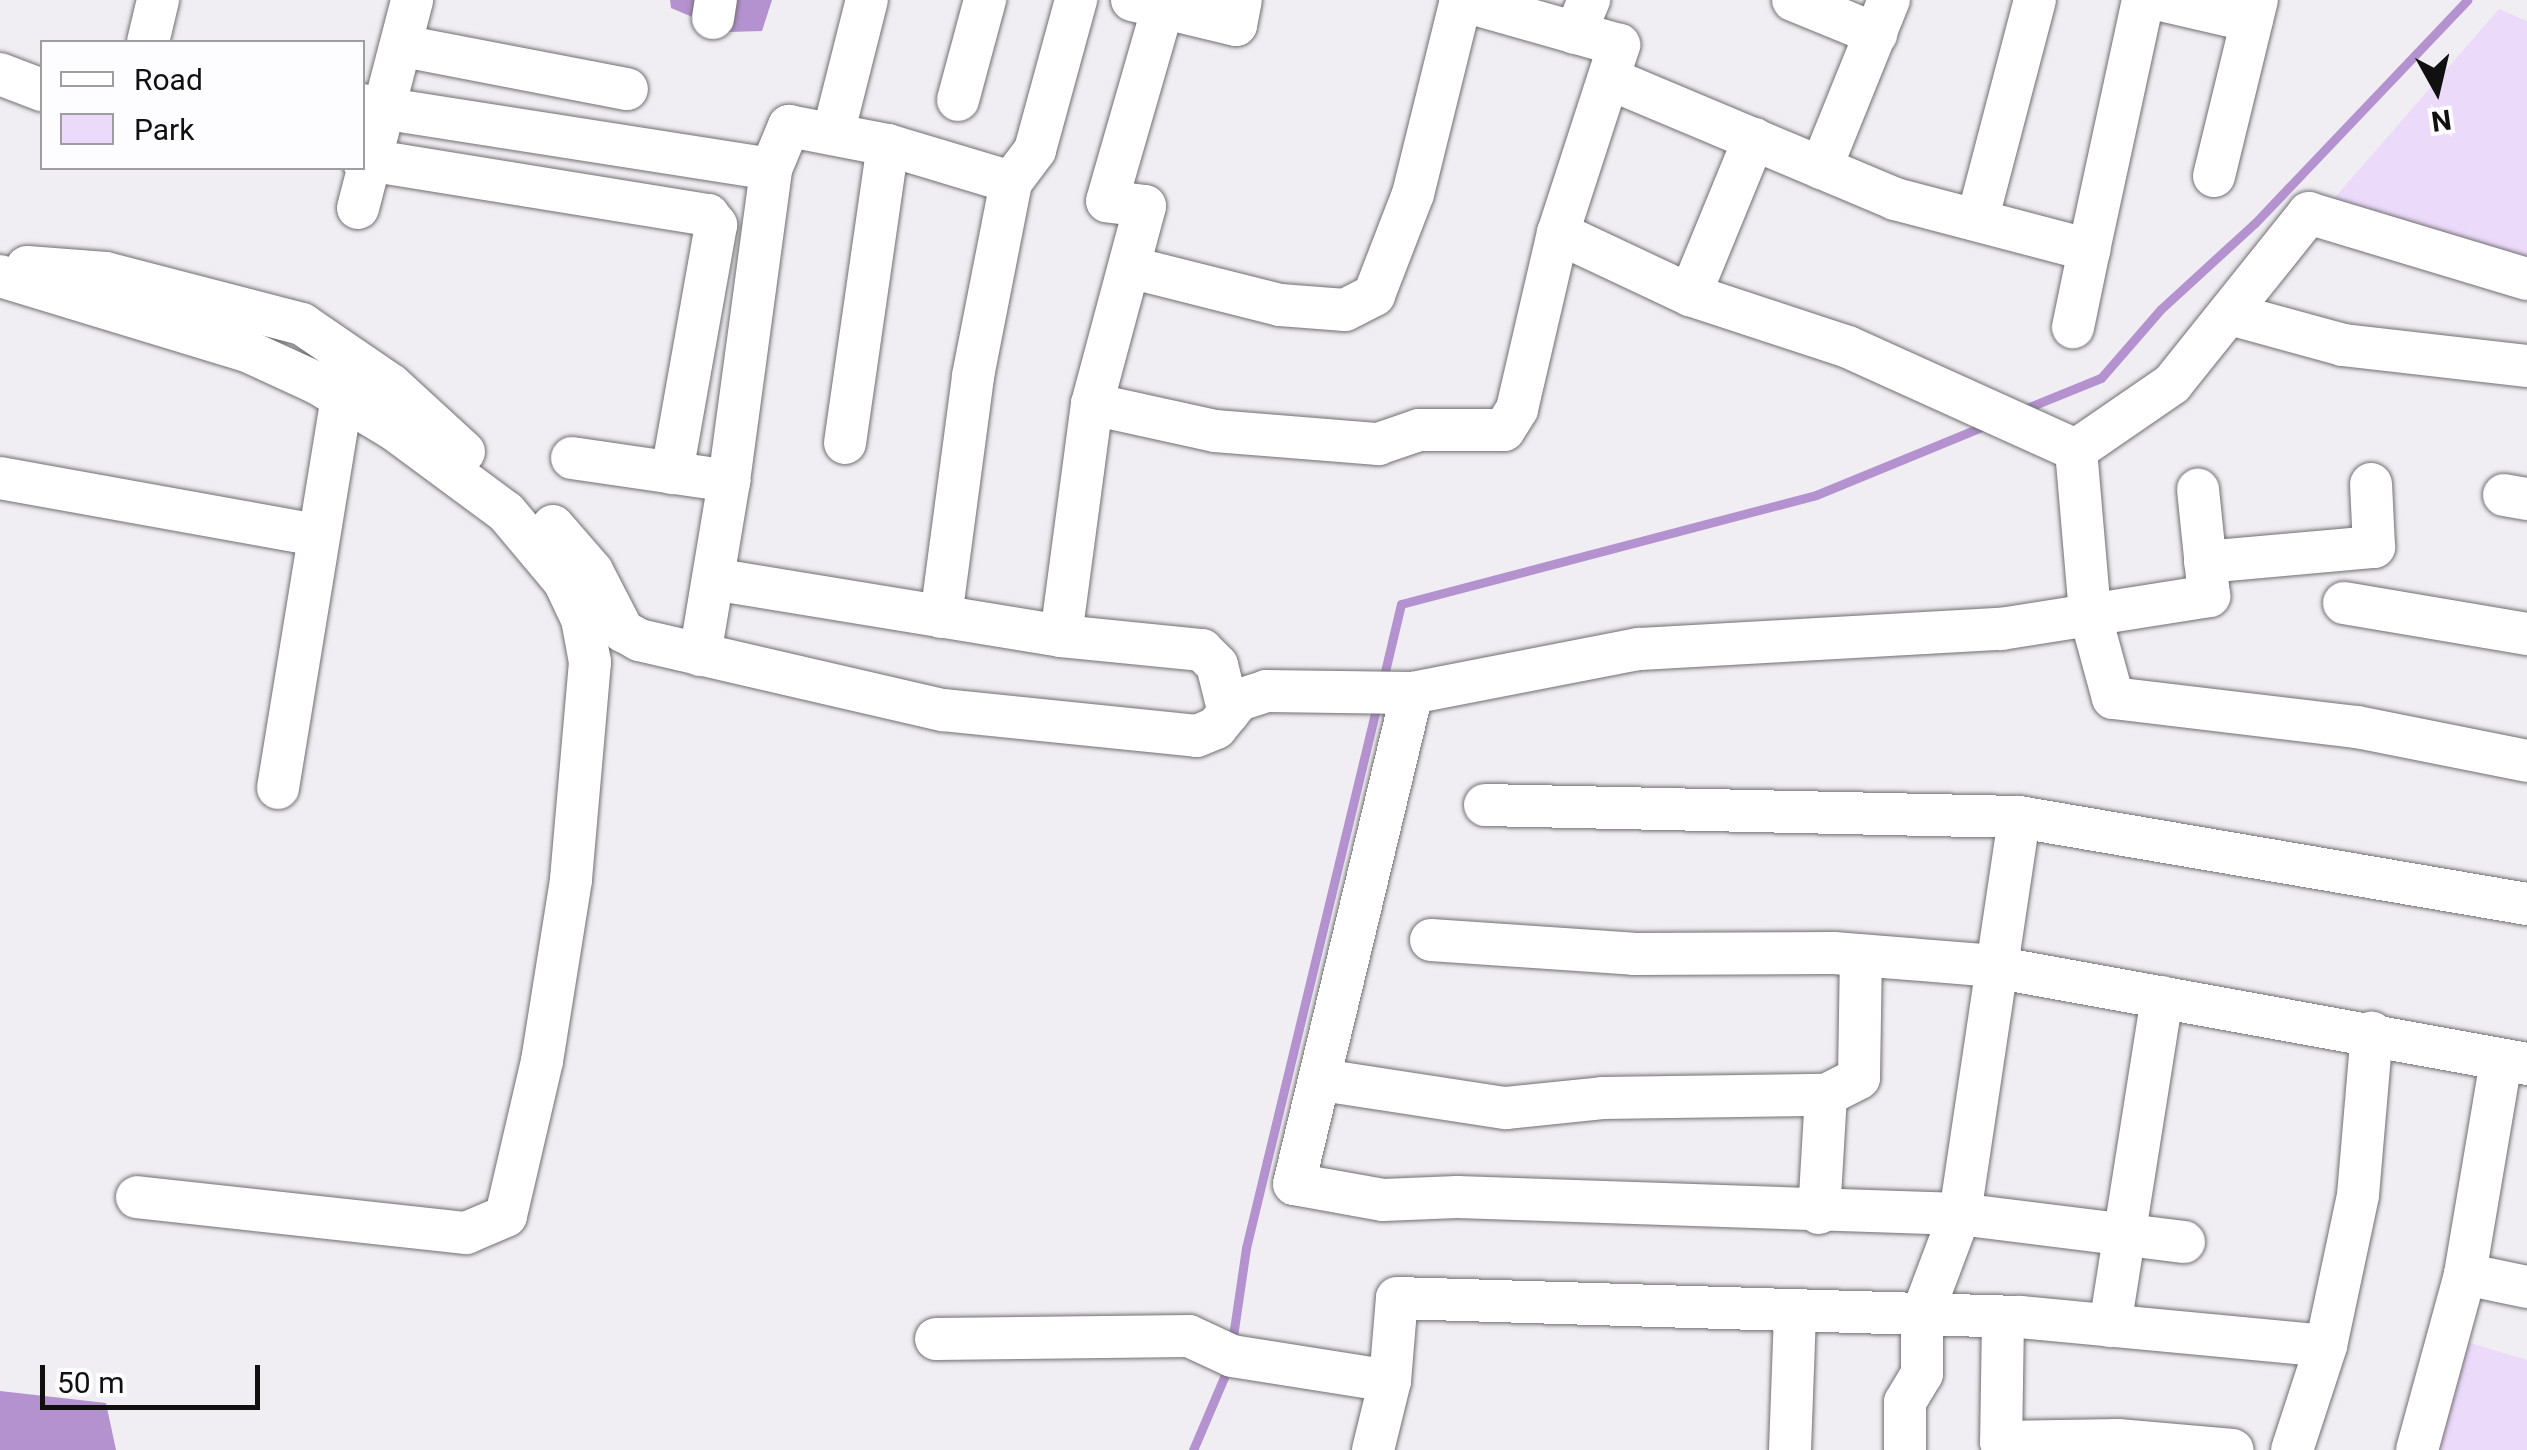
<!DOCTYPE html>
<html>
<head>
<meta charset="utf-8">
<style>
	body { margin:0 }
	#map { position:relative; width:2527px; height:1450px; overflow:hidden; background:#f0eef2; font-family:Roboto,sans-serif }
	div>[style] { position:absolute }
	.green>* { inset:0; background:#ecdafb }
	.water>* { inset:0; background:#b491cf }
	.stream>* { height:9px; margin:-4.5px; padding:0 4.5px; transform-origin:4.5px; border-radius:4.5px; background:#b491cf }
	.roads { filter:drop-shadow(0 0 2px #716f72) drop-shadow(0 0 2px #716f72) }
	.minor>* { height:42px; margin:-21px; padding:0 21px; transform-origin:21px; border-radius:21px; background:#fff }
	span { translate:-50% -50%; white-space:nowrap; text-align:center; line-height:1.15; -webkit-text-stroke:10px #fdfcff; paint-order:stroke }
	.legend { position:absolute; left:40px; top:40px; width:325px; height:130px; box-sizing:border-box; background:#fdfcff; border:2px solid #9e9ea0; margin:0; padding:12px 18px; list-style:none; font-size:30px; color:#101011 }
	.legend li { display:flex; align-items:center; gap:20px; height:50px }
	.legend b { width:50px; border:2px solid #9e9ea0 }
	.north { position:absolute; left:2387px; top:40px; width:100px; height:100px; -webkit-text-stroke:8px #fdfcff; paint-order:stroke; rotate:172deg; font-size:28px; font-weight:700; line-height:40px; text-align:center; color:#101011 }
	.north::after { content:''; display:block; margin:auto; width:35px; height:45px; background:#101011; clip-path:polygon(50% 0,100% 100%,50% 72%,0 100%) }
	.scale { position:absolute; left:40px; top:1365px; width:220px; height:45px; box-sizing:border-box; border:5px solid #101011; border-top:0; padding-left:12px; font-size:30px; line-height:35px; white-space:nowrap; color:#101011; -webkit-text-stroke:8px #fdfcff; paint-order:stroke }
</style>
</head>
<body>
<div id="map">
	<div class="green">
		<div style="clip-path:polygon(2499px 9px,2527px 21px,2527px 275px,2323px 211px)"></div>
		<div style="clip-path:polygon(2457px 1339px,2527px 1360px,2527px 1450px,2429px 1450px)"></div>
	</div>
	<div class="water">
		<div style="clip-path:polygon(670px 0,772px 0,762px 31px,728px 32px,671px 8px)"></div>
		<div style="clip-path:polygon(0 1391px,106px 1403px,116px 1450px,0 1450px)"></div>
	</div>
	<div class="stream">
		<div style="left:2022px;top:410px;width:85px;rotate:-22.1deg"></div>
		<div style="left:2101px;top:378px;width:91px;rotate:-49deg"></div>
		<div style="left:2161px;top:309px;width:127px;rotate:-42.5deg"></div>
		<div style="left:2255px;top:223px;width:308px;rotate:-46.4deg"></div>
		<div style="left:1383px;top:680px;width:78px;rotate:-76.7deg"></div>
		<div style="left:1401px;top:604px;width:429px;rotate:-14.7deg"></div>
		<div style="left:1816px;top:495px;width:182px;rotate:-22.3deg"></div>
		<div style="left:1232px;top:1343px;width:96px;rotate:-81.6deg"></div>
		<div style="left:1246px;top:1248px;width:559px;rotate:-76.44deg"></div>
		<div style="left:1193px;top:1450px;width:89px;rotate:-66.9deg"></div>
	</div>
	<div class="roads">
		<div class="minor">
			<div style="left:1132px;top:0;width:107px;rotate:13.5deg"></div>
			<div style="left:1236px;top:25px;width:25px;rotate:-79deg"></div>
			<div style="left:1793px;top:0;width:90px;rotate:22.3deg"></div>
			<div style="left:2161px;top:0;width:93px;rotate:13deg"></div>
			<div style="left:713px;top:18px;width:18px;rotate:-81deg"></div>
			<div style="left:1575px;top:33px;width:36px;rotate:-67deg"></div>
			<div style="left:148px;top:42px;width:43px;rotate:-76.6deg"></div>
			<div style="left:403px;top:46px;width:228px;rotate:10.9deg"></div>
			<div style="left:0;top:74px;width:45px;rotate:20.9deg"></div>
			<div style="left:1610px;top:79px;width:309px;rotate:22.8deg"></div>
			<div style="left:1895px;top:199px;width:201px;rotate:14.7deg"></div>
			<div style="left:2089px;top:250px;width:79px;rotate:101.7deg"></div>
			<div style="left:958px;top:100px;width:104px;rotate:-74.9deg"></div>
			<div style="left:362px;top:105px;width:414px;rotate:8.9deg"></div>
			<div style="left:833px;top:134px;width:138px;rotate:-75.8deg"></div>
			<div style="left:362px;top:159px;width:351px;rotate:9.2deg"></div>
			<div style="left:708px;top:215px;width:13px;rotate:51deg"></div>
			<div style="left:716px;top:225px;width:252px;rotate:100.1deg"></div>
			<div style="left:1821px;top:168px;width:181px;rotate:-68deg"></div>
			<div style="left:2214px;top:176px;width:181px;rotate:-76.3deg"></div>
			<div style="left:358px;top:208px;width:215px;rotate:-75.4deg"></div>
			<div style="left:1978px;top:217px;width:224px;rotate:-75.3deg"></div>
			<div style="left:1558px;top:233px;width:146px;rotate:25.2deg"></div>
			<div style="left:1690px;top:295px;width:166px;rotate:18.2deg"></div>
			<div style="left:1848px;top:347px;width:250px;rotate:24.3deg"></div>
			<div style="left:2089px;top:250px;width:256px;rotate:-77.8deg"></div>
			<div style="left:27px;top:267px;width:79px;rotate:4.3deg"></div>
			<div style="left:106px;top:273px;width:203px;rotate:14.6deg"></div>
			<div style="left:302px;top:324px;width:108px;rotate:34.4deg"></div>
			<div style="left:391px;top:385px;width:99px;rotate:42.5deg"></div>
			<div style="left:1133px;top:268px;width:152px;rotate:14.1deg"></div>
			<div style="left:1280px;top:305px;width:65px;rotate:4.4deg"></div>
			<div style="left:1345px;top:310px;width:33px;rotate:-27deg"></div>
			<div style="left:1374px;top:295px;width:108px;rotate:-68.9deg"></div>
			<div style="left:1413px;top:194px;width:200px;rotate:-76.1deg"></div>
			<div style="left:0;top:276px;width:258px;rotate:16.9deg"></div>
			<div style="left:247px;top:351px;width:77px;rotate:24.6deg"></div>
			<div style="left:317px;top:383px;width:91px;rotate:31.1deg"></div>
			<div style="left:395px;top:430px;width:138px;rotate:36.5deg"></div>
			<div style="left:506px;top:512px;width:90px;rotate:50deg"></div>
			<div style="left:564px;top:581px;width:42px;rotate:64.7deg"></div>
			<div style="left:582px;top:619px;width:44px;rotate:79.5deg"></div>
			<div style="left:590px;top:662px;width:219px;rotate:95deg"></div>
			<div style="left:571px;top:880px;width:183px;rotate:99.1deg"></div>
			<div style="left:542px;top:1061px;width:159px;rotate:103.1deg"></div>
			<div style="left:506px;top:1216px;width:43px;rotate:157deg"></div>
			<div style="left:466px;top:1233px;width:331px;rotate:-173.8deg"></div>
			<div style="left:2527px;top:279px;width:228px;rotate:-163.2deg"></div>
			<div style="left:2309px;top:213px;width:219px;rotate:128.7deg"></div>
			<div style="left:2172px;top:384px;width:116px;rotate:145.5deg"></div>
			<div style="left:2076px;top:450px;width:165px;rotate:85.1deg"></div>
			<div style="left:2090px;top:614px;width:87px;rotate:74.7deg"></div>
			<div style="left:2113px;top:698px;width:246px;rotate:6.8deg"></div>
			<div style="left:2357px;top:727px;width:173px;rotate:11.3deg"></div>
			<div style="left:1690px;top:295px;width:169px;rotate:-67.7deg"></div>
			<div style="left:2230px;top:314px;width:117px;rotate:15.3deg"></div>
			<div style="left:2343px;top:345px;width:185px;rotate:6.5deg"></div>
			<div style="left:1092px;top:404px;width:126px;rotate:12.4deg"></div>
			<div style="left:1215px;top:431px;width:164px;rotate:4.6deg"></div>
			<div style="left:1378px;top:444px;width:43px;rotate:-18.9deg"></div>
			<div style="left:1419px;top:430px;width:85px"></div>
			<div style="left:1504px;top:430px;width:25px;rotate:-58deg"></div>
			<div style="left:1517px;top:409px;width:181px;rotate:-76.9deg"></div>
			<div style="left:1558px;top:233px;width:198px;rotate:-72deg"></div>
			<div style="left:1619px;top:45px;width:165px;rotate:-164.2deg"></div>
			<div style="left:845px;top:443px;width:301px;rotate:-81.8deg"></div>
			<div style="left:572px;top:458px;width:159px;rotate:8.3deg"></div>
			<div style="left:729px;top:481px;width:315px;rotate:-82.3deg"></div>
			<div style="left:771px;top:169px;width:47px;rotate:-67.3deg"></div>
			<div style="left:789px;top:126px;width:101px;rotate:10.9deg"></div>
			<div style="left:888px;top:145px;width:128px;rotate:16.7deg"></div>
			<div style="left:1011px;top:182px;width:40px;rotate:-53deg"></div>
			<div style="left:1035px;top:150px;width:156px;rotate:-74.7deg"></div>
			<div style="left:0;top:478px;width:321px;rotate:10.2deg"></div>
			<div style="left:2504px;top:495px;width:23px;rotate:10deg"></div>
			<div style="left:553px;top:526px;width:60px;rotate:49.1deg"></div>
			<div style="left:592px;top:571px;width:68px;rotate:62.7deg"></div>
			<div style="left:623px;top:631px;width:18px;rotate:29deg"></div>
			<div style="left:639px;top:640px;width:312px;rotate:13deg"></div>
			<div style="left:943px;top:710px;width:255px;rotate:5.8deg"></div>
			<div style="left:1197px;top:736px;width:21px;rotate:-23deg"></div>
			<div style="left:1216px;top:728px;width:36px;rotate:-51deg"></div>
			<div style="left:1239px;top:700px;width:28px;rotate:-18deg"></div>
			<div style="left:1266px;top:691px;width:146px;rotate:0.8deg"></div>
			<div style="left:2205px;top:562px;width:170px;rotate:-5.1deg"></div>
			<div style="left:2374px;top:547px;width:63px;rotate:-92.7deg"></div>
			<div style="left:713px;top:579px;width:353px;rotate:9.3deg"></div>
			<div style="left:1061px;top:636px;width:142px;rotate:5.7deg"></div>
			<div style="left:1202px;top:650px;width:21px;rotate:45deg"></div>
			<div style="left:1217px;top:665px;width:49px;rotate:76deg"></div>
			<div style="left:2344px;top:603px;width:186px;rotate:9.6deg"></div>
			<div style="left:941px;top:617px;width:243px;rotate:-82.4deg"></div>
			<div style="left:973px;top:376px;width:198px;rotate:-78.9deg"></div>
			<div style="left:1061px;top:636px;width:234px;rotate:-82.4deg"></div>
			<div style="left:1092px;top:404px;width:205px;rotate:-75deg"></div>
			<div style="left:1145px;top:206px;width:38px;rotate:-173deg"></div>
			<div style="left:1107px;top:201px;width:202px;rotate:-73.9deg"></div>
			<div style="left:700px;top:655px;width:176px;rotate:-80.5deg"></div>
			<div style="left:278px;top:788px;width:395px;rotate:-80.7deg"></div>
			<div style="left:1485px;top:805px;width:534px;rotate:1.29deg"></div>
			<div style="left:2019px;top:817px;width:515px;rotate:9.72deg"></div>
			<div style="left:1431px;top:940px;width:203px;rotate:3.9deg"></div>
			<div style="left:1634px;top:954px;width:200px;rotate:-0.3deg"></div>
			<div style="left:1834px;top:953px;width:149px;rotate:4.6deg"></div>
			<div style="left:1983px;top:965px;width:553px;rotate:10.31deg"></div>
			<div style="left:1322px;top:1080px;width:186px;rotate:8.7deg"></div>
			<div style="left:1506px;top:1108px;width:97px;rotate:-5.9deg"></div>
			<div style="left:1602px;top:1098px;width:224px;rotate:-0.8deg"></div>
			<div style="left:1819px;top:1213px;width:118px;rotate:-86.6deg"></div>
			<div style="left:1826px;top:1095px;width:37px;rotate:-27deg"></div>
			<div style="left:1859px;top:1078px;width:122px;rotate:-89.1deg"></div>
			<div style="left:2184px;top:1242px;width:226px;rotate:-172.9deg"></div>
			<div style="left:1960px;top:1214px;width:503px;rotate:-178.06deg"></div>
			<div style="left:1457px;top:1197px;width:74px;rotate:177.7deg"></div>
			<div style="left:1383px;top:1200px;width:90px;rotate:-169.8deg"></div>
			<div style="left:1294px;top:1184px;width:505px;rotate:-76.49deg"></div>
			<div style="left:1412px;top:693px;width:231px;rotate:-11deg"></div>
			<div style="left:1639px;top:649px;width:363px;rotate:-3.2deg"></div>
			<div style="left:2001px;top:629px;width:211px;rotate:-9deg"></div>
			<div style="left:2209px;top:596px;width:107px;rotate:-95.9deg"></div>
			<div style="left:2465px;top:1274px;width:63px;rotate:11.8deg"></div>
			<div style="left:2003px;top:1319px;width:123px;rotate:90.9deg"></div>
			<div style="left:2001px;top:1442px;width:117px;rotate:-1deg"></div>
			<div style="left:2118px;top:1440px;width:115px;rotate:5deg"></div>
			<div style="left:2110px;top:1326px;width:333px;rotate:-81deg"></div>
			<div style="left:936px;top:1339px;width:253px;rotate:-0.7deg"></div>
			<div style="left:1189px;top:1336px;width:47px;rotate:24.9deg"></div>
			<div style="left:1232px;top:1356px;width:160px;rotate:9deg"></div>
			<div style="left:1373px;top:1450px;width:71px;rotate:-76.2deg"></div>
			<div style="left:1390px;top:1381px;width:83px;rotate:-85.2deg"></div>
			<div style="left:1397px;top:1298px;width:623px;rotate:1.75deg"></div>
			<div style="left:2020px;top:1317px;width:307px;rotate:5.4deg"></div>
			<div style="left:2326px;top:1346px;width:154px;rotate:-78deg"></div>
			<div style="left:2358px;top:1195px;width:163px;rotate:-85.1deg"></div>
			<div style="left:1790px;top:1450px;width:137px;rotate:-87.9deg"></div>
			<div style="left:1905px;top:1450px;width:48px;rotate:-90deg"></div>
			<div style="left:1905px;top:1402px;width:33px;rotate:-59deg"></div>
			<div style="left:1922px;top:1374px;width:59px;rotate:-90deg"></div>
			<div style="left:1922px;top:1315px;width:108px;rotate:-69.4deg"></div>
			<div style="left:1960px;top:1214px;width:401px;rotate:-81.5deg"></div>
			<div style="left:2292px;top:1450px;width:109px;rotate:-71.9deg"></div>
			<div style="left:2417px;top:1450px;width:182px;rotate:-74.7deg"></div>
			<div style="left:2465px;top:1274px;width:215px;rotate:-80.4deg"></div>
		</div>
	</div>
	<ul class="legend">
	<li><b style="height:12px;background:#fff"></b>Road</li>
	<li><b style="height:28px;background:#ecdafb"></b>Park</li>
	</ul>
	<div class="north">N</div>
	<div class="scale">50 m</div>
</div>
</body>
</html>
